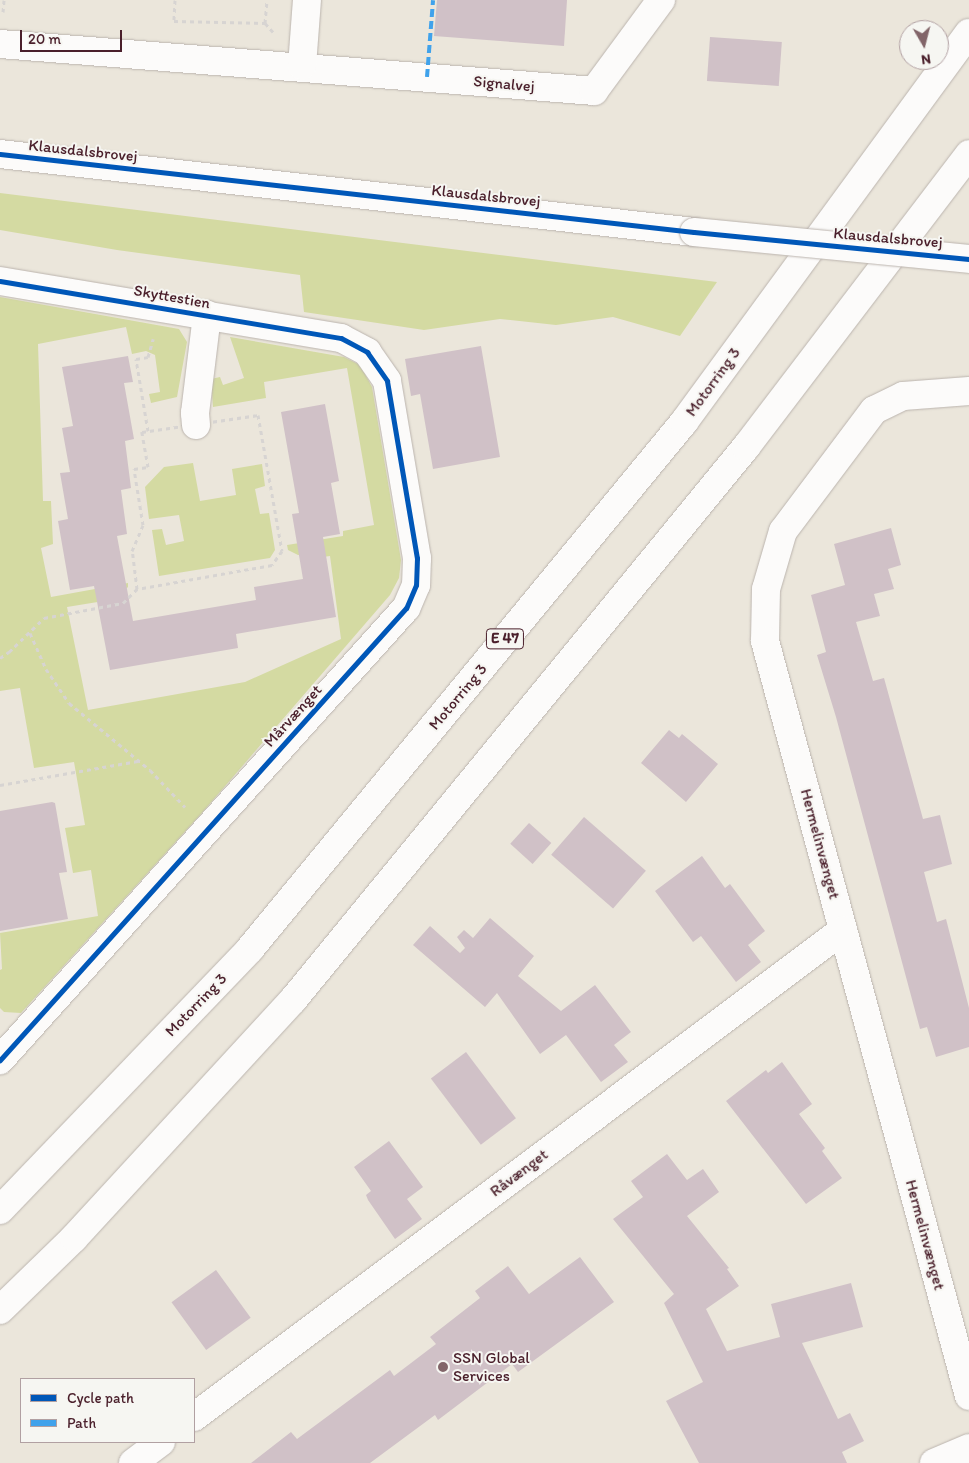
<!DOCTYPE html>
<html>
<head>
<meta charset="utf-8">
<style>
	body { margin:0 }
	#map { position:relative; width:969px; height:1463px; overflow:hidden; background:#ebe6db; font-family:Itim,sans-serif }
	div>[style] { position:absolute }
	.green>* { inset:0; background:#d4daa2 }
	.building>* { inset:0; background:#d0c1c7; transform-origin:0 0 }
	.path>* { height:3px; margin-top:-1.5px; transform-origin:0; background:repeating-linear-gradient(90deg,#d7d4d2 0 4px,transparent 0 8px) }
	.roads { filter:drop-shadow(0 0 1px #bbb4ae) drop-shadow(0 0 1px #bbb4ae) }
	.minor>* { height:28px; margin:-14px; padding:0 14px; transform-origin:14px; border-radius:14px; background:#fcfbfa }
	.tertiary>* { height:28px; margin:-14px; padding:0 14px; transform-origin:14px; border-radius:14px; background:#fcfbfa }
	.motorway>* { height:28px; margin:-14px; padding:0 14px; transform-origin:14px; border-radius:14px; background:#fcfbfa }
	.bridges { filter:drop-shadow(0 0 1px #bbb4ae) drop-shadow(0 0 1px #bbb4ae) }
	.tertiary-bridge>* { height:28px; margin:-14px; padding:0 14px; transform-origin:14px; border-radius:14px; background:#fcfbfa }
	.quiet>* { height:4px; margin-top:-2px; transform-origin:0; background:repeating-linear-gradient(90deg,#40a2eb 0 8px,transparent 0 12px) }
	.cycleway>* { height:5px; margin:-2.5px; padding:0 2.5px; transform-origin:2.5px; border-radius:2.5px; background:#0057b8 }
	.dots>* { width:14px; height:14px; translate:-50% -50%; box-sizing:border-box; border:2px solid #f6f6f2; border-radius:50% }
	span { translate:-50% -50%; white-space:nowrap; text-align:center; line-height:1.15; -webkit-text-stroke:4px #f6f6f2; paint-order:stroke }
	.shield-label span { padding:1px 4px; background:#f6f6f2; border:1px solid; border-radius:4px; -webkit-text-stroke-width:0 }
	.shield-label { font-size:15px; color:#4a1f2b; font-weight:700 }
	.street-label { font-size:16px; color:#4a1f2b }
	.poi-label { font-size:16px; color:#4a1f2b }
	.left { translate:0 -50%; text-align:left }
	.legend { position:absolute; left:20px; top:1378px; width:175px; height:65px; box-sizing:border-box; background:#f6f6f2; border:1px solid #b1a0a2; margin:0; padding:6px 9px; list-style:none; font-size:15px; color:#4a1f2b }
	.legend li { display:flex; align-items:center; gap:10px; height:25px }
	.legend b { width:25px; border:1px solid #b1a0a2 }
	.north { position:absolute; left:899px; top:20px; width:50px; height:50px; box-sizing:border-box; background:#f6f6f2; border:1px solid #b1a0a2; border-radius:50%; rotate:172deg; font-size:14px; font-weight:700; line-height:20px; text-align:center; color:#4a1f2b }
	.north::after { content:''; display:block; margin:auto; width:18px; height:22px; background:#826569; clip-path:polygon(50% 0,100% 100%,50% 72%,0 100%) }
	.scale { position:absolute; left:20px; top:30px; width:102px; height:22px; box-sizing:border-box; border:2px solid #4a1f2b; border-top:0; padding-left:6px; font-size:15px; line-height:18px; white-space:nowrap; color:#4a1f2b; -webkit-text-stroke:4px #f6f6f2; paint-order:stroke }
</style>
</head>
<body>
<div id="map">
	<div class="green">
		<div style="clip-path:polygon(0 193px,717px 282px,680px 336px,613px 317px,556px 325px,500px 319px,424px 330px,304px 312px,300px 275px,117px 250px,0 230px)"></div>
		<div style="clip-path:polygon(0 297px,179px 329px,187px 342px,177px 397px,151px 403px,149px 394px,160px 392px,155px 355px,146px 351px,132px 354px,126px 327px,38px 344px,43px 501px,51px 501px,53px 544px,41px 548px,51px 597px,128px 583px,128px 587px,116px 599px,67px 607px,88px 710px,245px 682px,341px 639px,330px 556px,316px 558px,316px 553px,298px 555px,288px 550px,287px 545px,343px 536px,343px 531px,374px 525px,347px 368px,264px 382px,266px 398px,213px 407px,211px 379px,220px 377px,223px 385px,244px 378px,230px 337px,344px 357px,360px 365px,372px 387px,401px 560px,399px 578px,390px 595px,201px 814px,21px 1013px,4px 1012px,0 1008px,0 970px,2px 969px,0 933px,98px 916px,91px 870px,73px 873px,65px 828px,85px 825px,74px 762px,34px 768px,20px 688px,0 691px)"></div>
		<div style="clip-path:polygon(193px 463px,200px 501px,236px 495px,232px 469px,262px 464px,265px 486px,255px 489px,260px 514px,269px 513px,275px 550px,270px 558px,159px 576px,152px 530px,162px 529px,166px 545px,184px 541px,179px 515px,149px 519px,145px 487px,164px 467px)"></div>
	</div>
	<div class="building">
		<div style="clip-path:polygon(437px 0,567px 0,564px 46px,434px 36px)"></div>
		<div style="left:710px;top:37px;width:72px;height:44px;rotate:4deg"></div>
		<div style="clip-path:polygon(481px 346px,500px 457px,433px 469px,420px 394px,411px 396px,405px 359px)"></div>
		<div style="clip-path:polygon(128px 356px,133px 382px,124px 383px,134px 439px,125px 441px,131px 488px,121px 490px,127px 534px,117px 536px,133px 621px,256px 600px,254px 587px,303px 579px,292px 514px,299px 513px,281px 412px,325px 404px,339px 481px,331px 483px,340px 534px,323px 537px,336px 617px,236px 634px,238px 648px,110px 670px,94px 586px,70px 590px,58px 521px,68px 519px,60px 473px,70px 472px,62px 428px,73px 426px,62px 367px)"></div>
		<div style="clip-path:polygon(891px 528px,901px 565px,888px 569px,894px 589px,874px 594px,880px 616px,856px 622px,873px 681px,884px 678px,923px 819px,940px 815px,952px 864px,924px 872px,937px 922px,946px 919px,969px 1008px,969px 1047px,936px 1057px,927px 1027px,920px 1029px,836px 717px,817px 655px,826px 652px,811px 595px,845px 585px,834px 544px)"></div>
		<div style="clip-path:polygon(669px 730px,679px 738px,682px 734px,718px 764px,686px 802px,641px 763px)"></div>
		<div style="clip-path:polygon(52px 802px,55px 803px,67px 872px,59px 873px,68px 919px,0 931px,0 811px)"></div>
		<div style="left:584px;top:817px;width:82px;height:50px;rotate:41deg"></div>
		<div style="left:529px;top:823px;width:30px;height:28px;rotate:42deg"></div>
		<div style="clip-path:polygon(702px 856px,725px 888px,730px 884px,765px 931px,748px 945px,761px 962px,736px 982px,701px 936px,693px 942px,655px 891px)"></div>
		<div style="clip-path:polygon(490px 918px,534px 956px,518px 976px,561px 1011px,595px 985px,631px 1032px,614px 1045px,628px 1062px,601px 1082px,566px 1035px,540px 1054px,497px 993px,485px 1007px,413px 945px,430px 926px,460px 953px,465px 948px,457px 937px,464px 930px,473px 938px)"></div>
		<div style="left:466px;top:1052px;width:83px;height:44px;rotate:53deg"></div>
		<div style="clip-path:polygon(782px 1062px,812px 1104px,799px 1114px,825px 1148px,822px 1151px,842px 1178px,806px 1204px,726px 1101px,766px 1070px,768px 1073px)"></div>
		<div style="clip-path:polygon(389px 1141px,423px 1187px,407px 1199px,422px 1219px,395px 1239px,368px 1200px,366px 1195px,371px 1191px,354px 1167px)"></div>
		<div style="clip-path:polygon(667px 1154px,687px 1180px,703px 1169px,719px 1192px,687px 1216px,729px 1268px,727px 1269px,739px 1286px,706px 1309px,727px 1351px,780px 1337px,771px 1304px,851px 1283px,863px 1327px,802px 1343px,838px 1419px,850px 1413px,864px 1441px,842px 1452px,847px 1463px,699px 1463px,666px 1401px,703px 1382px,664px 1303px,674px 1294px,613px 1219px,643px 1197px,631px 1181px)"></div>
		<div style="clip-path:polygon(580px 1257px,614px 1302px,518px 1372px,512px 1364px,438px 1420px,435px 1415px,370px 1463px,251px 1463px,291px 1432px,297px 1439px,390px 1370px,394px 1376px,436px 1344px,430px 1337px,480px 1298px,475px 1291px,508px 1266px,529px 1294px)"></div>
		<div style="left:216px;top:1270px;width:59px;height:55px;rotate:54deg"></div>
	</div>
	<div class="path">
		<div style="left:175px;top:0;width:21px;rotate:93deg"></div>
		<div style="left:174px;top:21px;width:91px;rotate:1.3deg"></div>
		<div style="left:265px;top:23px;width:12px;rotate:48deg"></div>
		<div style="left:3px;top:12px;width:12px;rotate:-85deg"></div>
		<div style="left:265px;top:23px;width:23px;rotate:-85deg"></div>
		<div style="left:258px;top:415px;width:138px;rotate:80deg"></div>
		<div style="left:282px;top:551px;width:17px;rotate:126deg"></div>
		<div style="left:272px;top:565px;width:137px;rotate:169.9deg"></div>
		<div style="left:137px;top:589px;width:38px;rotate:-97deg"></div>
		<div style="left:132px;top:551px;width:28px;rotate:-67deg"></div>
		<div style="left:143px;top:525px;width:57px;rotate:-99.1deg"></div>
		<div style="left:134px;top:469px;width:14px;rotate:-8deg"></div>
		<div style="left:148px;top:467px;width:36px;rotate:-100deg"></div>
		<div style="left:142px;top:432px;width:117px;rotate:-8.3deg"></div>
		<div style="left:148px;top:431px;width:73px;rotate:-99.5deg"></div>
		<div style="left:136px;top:359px;width:12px;rotate:-9deg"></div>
		<div style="left:148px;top:357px;width:19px;rotate:-74deg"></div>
		<div style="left:30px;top:633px;width:39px;rotate:66deg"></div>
		<div style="left:46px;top:669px;width:41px;rotate:55.9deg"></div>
		<div style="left:69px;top:703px;width:105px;rotate:39.6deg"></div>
		<div style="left:150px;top:770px;width:51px;rotate:46.6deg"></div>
		<div style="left:0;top:658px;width:11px;rotate:-34deg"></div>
		<div style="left:9px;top:652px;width:49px;rotate:-44.2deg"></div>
		<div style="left:44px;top:618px;width:80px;rotate:-10.8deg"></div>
		<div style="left:123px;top:603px;width:20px;rotate:-45deg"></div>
		<div style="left:0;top:785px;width:140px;rotate:-9.9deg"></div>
	</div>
	<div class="roads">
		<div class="minor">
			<div style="left:0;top:44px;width:596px;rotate:4.52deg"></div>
			<div style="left:594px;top:91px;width:113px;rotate:-53.6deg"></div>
			<div style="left:302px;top:66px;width:66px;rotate:-85.7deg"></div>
			<div style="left:0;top:281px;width:346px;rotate:9.5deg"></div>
			<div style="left:341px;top:338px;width:30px;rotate:28deg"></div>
			<div style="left:367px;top:352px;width:35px;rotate:55deg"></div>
			<div style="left:387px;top:381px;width:180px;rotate:80.4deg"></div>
			<div style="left:417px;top:558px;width:27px;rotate:92deg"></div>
			<div style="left:416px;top:585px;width:25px;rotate:113deg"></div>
			<div style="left:406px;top:608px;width:608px;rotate:131.93deg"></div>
			<div style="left:969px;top:391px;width:66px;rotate:175.7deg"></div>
			<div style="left:903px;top:396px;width:32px;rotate:154deg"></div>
			<div style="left:874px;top:410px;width:151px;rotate:126.9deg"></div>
			<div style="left:783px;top:531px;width:60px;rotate:106.3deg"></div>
			<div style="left:766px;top:589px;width:52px;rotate:91.1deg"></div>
			<div style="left:765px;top:641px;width:782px;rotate:74.88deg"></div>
			<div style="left:196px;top:425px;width:12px;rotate:-95deg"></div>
			<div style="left:195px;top:413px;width:99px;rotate:-83deg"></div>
			<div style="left:194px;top:1417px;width:811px;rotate:-36.88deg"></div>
			<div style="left:133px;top:1463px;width:35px;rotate:-37deg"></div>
			<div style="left:934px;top:1463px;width:38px;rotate:-23deg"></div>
		</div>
		<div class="tertiary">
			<div style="left:0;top:154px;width:698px;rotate:6.41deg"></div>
		</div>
		<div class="motorway">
			<div style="left:0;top:1210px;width:361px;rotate:-46.2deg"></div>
			<div style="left:250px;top:949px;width:683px;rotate:-50.53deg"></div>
			<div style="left:684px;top:422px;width:482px;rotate:-53.8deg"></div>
			<div style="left:0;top:1310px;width:103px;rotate:-44.2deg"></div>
			<div style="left:74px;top:1238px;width:323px;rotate:-47.4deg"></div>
			<div style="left:293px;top:1000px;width:715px;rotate:-50.68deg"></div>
			<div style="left:746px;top:447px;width:368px;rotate:-52.7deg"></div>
		</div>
	</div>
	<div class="bridges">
		<div class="tertiary-bridge">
			<div style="left:694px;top:232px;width:276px;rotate:5.6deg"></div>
		</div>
	</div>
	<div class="quiet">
		<div style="left:427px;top:77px;width:77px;rotate:-85.5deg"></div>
	</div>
	<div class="cycleway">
		<div style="left:0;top:154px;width:698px;rotate:6.41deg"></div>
		<div style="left:694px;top:232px;width:276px;rotate:5.6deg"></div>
		<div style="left:0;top:281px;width:346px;rotate:9.5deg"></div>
		<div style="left:341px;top:338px;width:30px;rotate:28deg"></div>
		<div style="left:367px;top:352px;width:35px;rotate:55deg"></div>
		<div style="left:387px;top:381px;width:180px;rotate:80.4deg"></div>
		<div style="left:417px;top:558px;width:27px;rotate:92deg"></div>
		<div style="left:416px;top:585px;width:25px;rotate:113deg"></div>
		<div style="left:406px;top:608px;width:608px;rotate:131.93deg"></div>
	</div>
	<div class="dots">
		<div style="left:443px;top:1367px;background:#826569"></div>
	</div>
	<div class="shield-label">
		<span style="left:505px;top:639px">E 47</span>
	</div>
	<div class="street-label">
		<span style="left:504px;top:84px;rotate:5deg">Signalvej</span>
		<span style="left:83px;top:151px;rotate:6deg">Klausdalsbrovej</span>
		<span style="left:486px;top:196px;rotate:6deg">Klausdalsbrovej</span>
		<span style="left:888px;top:238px;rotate:5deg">Klausdalsbrovej</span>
		<span style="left:172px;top:297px;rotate:10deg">Skyttestien</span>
		<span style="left:713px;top:382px;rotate:-54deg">Motorring 3</span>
		<span style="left:458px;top:697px;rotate:-50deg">Motorring 3</span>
		<span style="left:293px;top:716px;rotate:-48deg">Mårvænget</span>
		<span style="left:820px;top:844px;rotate:75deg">Hermelinvænget</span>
		<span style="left:196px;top:1005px;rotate:-46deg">Motorring 3</span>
		<span style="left:519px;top:1173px;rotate:-37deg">Råvænget</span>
		<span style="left:925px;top:1235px;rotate:75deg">Hermelinvænget</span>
	</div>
	<div class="poi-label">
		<span class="left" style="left:453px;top:1367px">SSN Global<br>Services</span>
	</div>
	<ul class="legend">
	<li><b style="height:6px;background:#0057b8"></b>Cycle path</li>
	<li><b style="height:6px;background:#40a2eb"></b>Path</li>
	</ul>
	<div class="north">N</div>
	<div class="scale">20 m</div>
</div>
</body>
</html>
